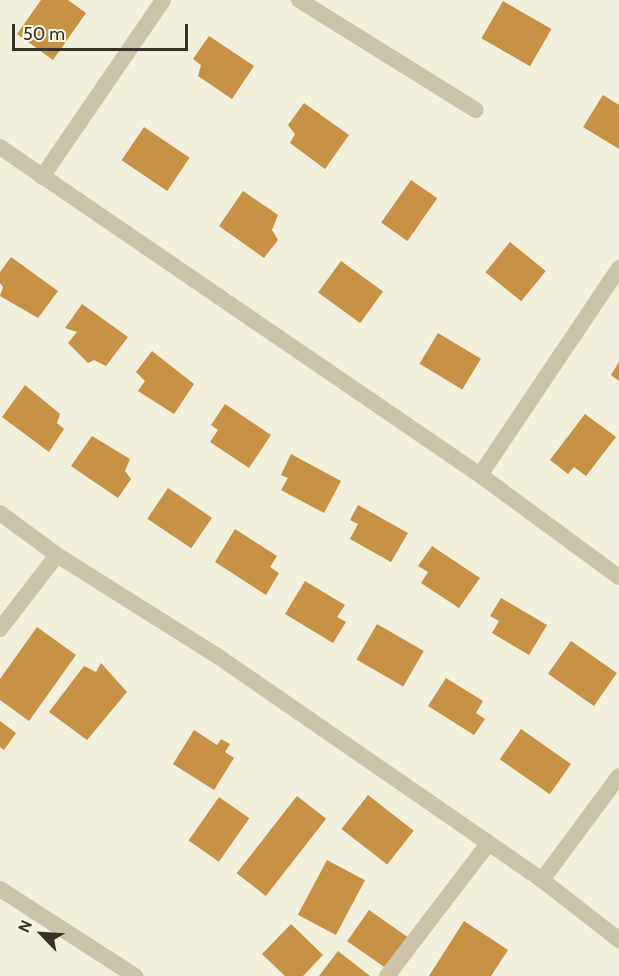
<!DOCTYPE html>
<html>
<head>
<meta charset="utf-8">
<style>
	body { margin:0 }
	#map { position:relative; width:619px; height:976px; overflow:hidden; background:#f2efdc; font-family:Cabin,sans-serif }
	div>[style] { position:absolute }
	.building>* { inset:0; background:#c79146; transform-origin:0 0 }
	.minor>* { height:16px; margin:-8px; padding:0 8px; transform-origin:8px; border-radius:8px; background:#cbc4a8 }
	span { translate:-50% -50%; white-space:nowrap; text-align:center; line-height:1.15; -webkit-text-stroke:5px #faf8e9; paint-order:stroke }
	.north { position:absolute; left:12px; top:904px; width:60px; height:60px; -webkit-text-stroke:4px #faf8e9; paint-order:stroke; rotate:295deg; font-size:16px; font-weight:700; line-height:24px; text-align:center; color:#373228 }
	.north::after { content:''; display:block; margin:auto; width:21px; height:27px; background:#373228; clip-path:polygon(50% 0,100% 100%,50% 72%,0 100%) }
	.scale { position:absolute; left:12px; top:24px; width:176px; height:27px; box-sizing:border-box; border:3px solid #373228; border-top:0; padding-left:8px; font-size:18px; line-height:21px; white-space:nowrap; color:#373228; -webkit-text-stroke:4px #faf8e9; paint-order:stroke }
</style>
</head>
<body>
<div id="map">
	<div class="building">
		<div style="clip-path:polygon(41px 0,68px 0,86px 13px,53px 60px,17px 34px)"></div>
		<div style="left:503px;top:1px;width:56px;height:43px;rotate:30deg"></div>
		<div style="clip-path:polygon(209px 36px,254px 66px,232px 99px,198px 76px,201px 65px,193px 59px)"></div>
		<div style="clip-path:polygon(603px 95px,619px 105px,619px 149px,583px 127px)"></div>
		<div style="clip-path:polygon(304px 103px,349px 135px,325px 169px,290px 143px,295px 134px,288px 125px)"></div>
		<div style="left:144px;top:127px;width:55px;height:40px;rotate:34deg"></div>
		<div style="left:411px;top:180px;width:32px;height:52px;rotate:35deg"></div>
		<div style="clip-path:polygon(243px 191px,278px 215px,272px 230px,278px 240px,264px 258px,219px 226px)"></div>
		<div style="left:510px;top:242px;width:46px;height:39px;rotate:39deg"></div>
		<div style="clip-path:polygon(11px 257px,58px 291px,38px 318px,0 296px,3px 287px,0 283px,0 272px)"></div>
		<div style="left:341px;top:261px;width:52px;height:39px;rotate:36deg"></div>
		<div style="clip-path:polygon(82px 304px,128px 337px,106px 366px,94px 360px,88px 363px,68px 343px,77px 332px,65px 328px)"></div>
		<div style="left:438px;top:333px;width:50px;height:36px;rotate:31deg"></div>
		<div style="clip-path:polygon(152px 351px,194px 384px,174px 414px,138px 391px,145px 381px,136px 372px)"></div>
		<div style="clip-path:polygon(619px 362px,619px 381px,611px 375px)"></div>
		<div style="clip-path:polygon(25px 385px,60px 414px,57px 423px,64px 429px,49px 452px,2px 417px)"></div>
		<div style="clip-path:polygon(225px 404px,271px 435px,249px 468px,210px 442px,218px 430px,211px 425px)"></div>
		<div style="clip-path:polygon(585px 414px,616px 437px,586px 476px,574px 467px,568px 474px,550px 460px)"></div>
		<div style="clip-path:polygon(92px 436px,130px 459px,125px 471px,131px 479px,118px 498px,71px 466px)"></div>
		<div style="clip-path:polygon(291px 454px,341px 481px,324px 513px,281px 490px,288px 478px,281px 475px)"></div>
		<div style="left:168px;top:488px;width:53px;height:37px;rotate:34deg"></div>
		<div style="clip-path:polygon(358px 505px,408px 533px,391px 562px,350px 539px,358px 524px,350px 520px)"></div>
		<div style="clip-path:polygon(235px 529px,277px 556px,270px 567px,279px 573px,266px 595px,215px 562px)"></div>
		<div style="clip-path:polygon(432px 546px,480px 578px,459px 608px,421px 583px,428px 572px,418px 566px)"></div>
		<div style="clip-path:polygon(305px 581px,345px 605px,337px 617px,346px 622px,333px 643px,285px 614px)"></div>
		<div style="clip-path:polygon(501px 598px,547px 625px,529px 655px,492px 633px,499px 621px,490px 616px)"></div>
		<div style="left:377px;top:624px;width:54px;height:41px;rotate:30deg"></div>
		<div style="clip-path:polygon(37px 627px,76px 655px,29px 721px,0 700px,0 679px)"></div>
		<div style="left:571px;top:641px;width:56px;height:40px;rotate:35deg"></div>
		<div style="clip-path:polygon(101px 663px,127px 692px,87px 740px,49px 712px,84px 666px,96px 672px)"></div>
		<div style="clip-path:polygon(446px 678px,483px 701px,476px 713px,485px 719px,474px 735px,428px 706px)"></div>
		<div style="clip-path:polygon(0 721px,16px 733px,4px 750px,0 747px)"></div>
		<div style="left:521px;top:729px;width:61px;height:37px;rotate:35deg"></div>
		<div style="clip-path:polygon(194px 730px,217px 745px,221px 739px,230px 744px,225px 752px,234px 758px,214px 790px,173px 764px)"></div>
		<div style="left:368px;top:795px;width:58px;height:43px;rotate:38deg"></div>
		<div style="left:297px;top:796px;width:37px;height:98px;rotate:38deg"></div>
		<div style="left:219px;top:797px;width:37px;height:53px;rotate:35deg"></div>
		<div style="left:327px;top:860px;width:43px;height:62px;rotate:28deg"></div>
		<div style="left:369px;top:910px;width:47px;height:38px;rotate:35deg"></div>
		<div style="clip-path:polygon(464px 921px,508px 950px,491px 976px,429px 976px)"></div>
		<div style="clip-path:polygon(291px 924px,323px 955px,303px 976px,285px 976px,262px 954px)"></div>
		<div style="clip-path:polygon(338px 951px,370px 976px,319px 976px)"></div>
	</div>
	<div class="minor">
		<div style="left:299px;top:0;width:208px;rotate:31.9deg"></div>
		<div style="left:0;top:147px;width:581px;rotate:34.35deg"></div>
		<div style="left:480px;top:475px;width:172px;rotate:36.3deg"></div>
		<div style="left:42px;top:177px;width:214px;rotate:-55.6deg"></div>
		<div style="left:480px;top:475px;width:249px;rotate:-56.1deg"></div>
		<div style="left:0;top:513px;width:71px;rotate:36.4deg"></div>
		<div style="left:57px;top:555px;width:188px;rotate:32.2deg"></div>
		<div style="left:216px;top:655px;width:396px;rotate:34.6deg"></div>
		<div style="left:542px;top:880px;width:98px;rotate:37.9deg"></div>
		<div style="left:0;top:629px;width:93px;rotate:-52.4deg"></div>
		<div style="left:542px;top:880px;width:129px;rotate:-53.5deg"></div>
		<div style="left:0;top:889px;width:161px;rotate:32.8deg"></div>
		<div style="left:387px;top:976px;width:166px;rotate:-52.6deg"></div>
	</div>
	<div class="north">N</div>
	<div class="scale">50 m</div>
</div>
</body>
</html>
